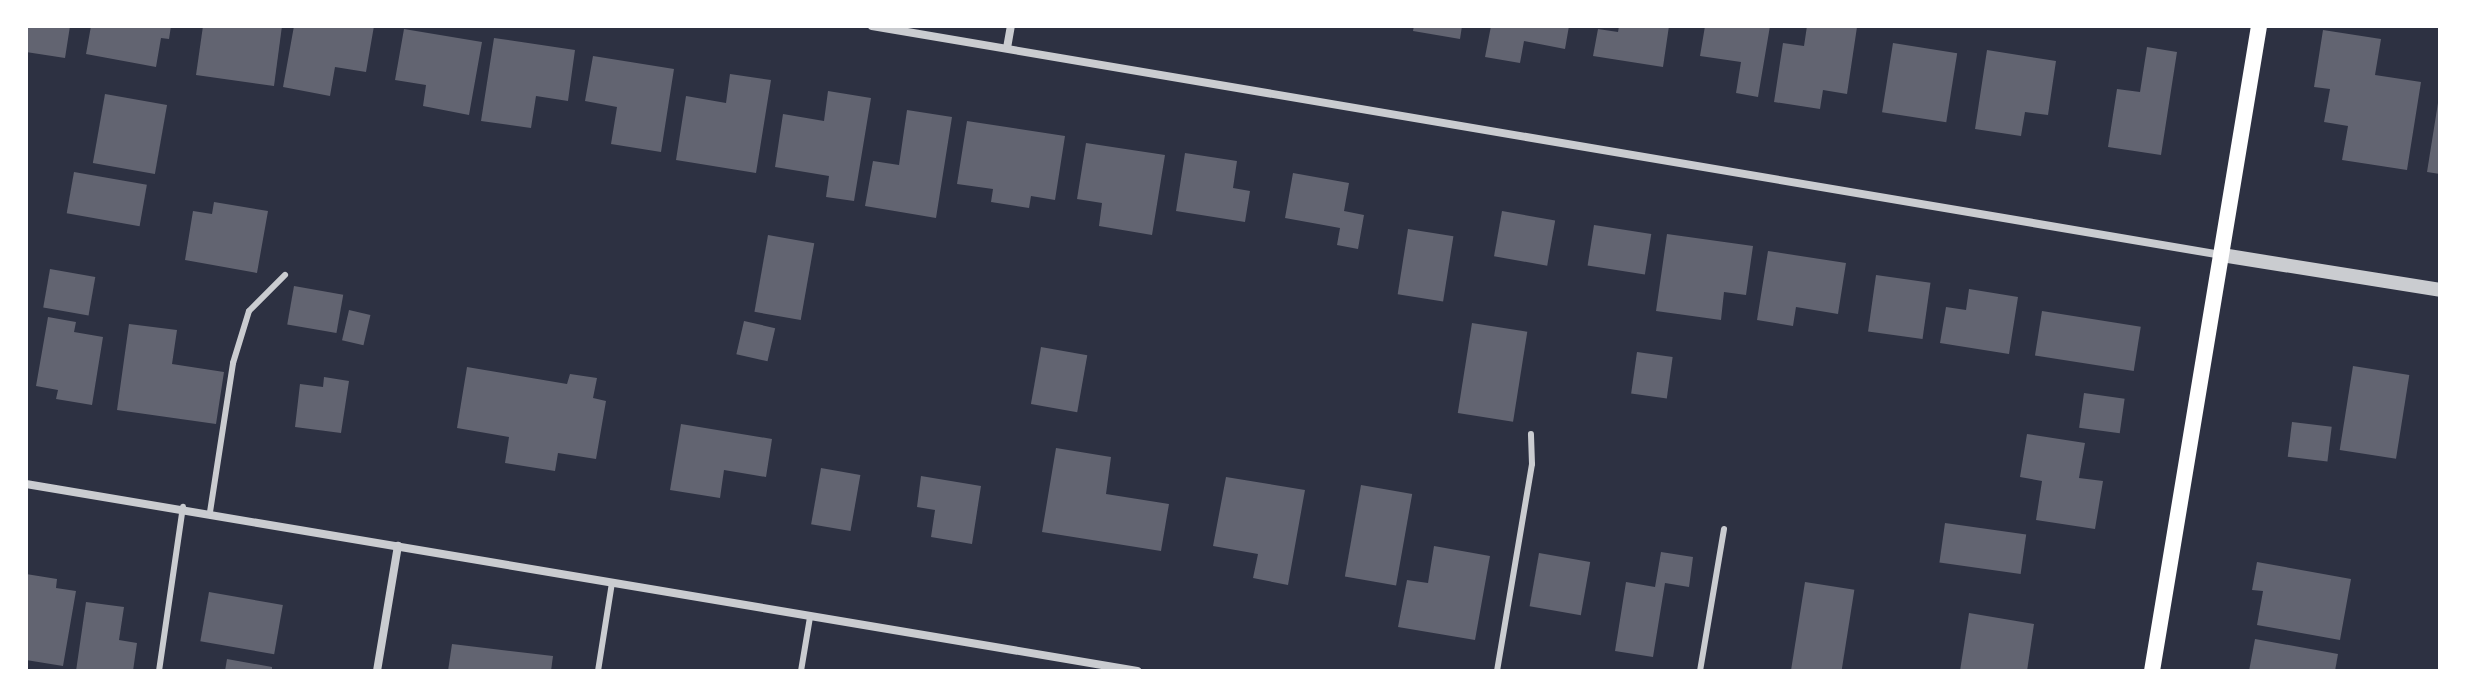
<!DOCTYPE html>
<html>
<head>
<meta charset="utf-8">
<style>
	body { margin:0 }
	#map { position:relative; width:2466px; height:697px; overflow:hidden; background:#2d3142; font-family:Lato,sans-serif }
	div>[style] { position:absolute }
	.building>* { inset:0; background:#626471; transform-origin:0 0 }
	.service>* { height:6px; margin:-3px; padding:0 3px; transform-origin:3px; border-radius:3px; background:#caccd0 }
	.minor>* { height:8px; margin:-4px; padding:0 4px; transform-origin:4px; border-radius:4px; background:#caccd0 }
	.tertiary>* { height:14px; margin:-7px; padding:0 7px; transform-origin:7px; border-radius:7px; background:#caccd0 }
	.secondary>* { height:16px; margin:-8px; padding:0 8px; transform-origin:8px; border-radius:8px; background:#fff }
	span { translate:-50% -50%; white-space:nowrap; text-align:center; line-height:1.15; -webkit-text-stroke:6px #fff; paint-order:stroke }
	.frame { position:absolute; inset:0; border:28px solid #fff; pointer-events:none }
</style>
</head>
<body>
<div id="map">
	<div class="building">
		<div style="clip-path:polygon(26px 26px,70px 26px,65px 58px,26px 52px)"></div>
		<div style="clip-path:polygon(91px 26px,171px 26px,169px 39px,161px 38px,156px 67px,86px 54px)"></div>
		<div style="clip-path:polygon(203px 26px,282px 26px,274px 86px,196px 75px)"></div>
		<div style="clip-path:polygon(294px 26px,374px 26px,366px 72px,335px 67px,330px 96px,283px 87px)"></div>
		<div style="clip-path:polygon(1414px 26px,1462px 26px,1460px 39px,1413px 31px)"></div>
		<div style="clip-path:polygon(1491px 26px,1569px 26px,1565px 49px,1524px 41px,1520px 63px,1485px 57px)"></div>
		<div style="clip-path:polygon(1619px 26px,1669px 26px,1663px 67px,1593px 56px,1598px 29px,1618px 32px)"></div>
		<div style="clip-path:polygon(1705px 26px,1770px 26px,1758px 97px,1736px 93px,1741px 62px,1700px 56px)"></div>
		<div style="clip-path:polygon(1807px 26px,1857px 27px,1847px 94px,1823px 90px,1820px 109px,1774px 102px,1783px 43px,1804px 46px)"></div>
		<div style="clip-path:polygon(404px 29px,482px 42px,469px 115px,423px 106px,426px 85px,395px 80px)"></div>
		<div style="clip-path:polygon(2323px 30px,2381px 39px,2375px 75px,2421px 82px,2407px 170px,2342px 160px,2348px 126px,2324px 122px,2330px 89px,2314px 87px)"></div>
		<div style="clip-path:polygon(494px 38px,575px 50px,568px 101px,536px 96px,531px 128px,481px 121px)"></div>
		<div style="left:1893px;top:43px;width:65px;height:70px;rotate:9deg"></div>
		<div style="clip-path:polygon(2147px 47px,2177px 52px,2161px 155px,2108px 147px,2117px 89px,2140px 92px)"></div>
		<div style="clip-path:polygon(1987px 50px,2056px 61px,2048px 115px,2025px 112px,2021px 136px,1975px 129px)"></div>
		<div style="clip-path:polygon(593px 56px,674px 69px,661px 152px,611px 144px,617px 107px,585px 101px)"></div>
		<div style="clip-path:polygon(730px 74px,771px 80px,756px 173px,676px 160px,686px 96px,726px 103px)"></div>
		<div style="clip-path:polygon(828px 91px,871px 98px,854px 201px,826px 197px,829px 176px,775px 167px,783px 114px,824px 121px)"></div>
		<div style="left:105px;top:94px;width:63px;height:70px;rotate:10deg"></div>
		<div style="clip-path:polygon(2438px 103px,2440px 104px,2440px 174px,2427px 172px)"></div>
		<div style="clip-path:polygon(907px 110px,952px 117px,936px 218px,865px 206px,873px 161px,899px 165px)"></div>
		<div style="clip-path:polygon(967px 121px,1065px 136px,1055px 200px,1031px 196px,1029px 208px,991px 202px,993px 189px,957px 184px)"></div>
		<div style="clip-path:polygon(1086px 143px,1165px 155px,1152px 235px,1099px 226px,1102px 203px,1077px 199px)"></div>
		<div style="clip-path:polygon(1185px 153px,1237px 161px,1233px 188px,1250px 191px,1245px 222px,1176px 211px)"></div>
		<div style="left:74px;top:172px;width:74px;height:42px;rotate:10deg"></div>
		<div style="clip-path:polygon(1293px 173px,1349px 183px,1344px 211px,1364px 215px,1358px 249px,1337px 245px,1340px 228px,1285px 218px)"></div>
		<div style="clip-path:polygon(214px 202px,268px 211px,257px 273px,185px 260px,193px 211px,212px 214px)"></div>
		<div style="left:1502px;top:211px;width:54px;height:46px;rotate:10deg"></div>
		<div style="left:1594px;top:225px;width:58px;height:41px;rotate:9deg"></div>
		<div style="left:1408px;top:229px;width:46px;height:66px;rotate:9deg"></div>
		<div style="clip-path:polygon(1667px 234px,1753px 246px,1746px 295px,1724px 292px,1721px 320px,1656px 311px)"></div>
		<div style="left:768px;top:235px;width:47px;height:78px;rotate:10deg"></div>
		<div style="clip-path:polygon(1768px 251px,1846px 263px,1838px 314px,1796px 307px,1793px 326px,1757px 320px)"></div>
		<div style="left:50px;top:269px;width:46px;height:39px;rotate:10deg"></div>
		<div style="left:1876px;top:275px;width:55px;height:57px;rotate:8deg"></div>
		<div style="left:294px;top:286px;width:50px;height:39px;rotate:10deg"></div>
		<div style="clip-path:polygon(1969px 289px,2018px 297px,2009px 354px,1940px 343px,1946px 307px,1966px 310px)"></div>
		<div style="left:349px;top:310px;width:22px;height:31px;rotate:13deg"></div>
		<div style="left:2042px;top:311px;width:100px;height:45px;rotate:9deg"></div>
		<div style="clip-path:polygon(48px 317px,76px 322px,74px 332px,103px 337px,92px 405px,56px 399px,58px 390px,36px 386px)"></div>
		<div style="left:744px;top:321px;width:32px;height:34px;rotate:13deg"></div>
		<div style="left:1472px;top:323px;width:56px;height:91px;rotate:9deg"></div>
		<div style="clip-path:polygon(129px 324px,177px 330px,172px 364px,224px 372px,216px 424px,117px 410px)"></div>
		<div style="left:1041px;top:347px;width:47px;height:58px;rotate:10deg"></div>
		<div style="left:1637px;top:352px;width:36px;height:42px;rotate:8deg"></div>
		<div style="left:2353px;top:366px;width:57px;height:85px;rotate:9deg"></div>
		<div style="clip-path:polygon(467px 367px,567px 384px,570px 374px,597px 378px,593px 398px,606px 401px,596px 459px,558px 453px,555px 471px,505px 463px,509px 437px,457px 428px)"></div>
		<div style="clip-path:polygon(324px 377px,349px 381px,341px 433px,295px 427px,300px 384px,323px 387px)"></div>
		<div style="left:2084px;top:393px;width:41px;height:35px;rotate:8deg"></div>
		<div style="left:2292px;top:422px;width:40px;height:35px;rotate:7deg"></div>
		<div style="clip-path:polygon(681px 424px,772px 439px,766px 477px,724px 470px,720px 498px,670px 490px)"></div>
		<div style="clip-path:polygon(2027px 434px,2085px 443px,2079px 478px,2103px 481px,2095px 529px,2036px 520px,2042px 481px,2020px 477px)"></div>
		<div style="clip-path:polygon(1056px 448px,1111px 457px,1106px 494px,1169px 504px,1161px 551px,1042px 532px)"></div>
		<div style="left:821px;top:468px;width:40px;height:57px;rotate:10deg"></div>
		<div style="clip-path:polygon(921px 476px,981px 486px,972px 544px,931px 537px,935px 510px,917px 507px)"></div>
		<div style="clip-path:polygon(1226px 477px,1305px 490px,1288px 585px,1253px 578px,1258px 554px,1213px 546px)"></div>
		<div style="left:1361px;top:485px;width:52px;height:93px;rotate:10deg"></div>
		<div style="left:1945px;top:523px;width:82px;height:40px;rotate:8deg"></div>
		<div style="clip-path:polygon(1434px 546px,1490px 556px,1475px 640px,1398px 627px,1407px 580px,1428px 583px)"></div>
		<div style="clip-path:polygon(1661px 552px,1693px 557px,1689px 587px,1665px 583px,1653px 657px,1615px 651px,1626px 582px,1655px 587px)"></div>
		<div style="left:1539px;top:553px;width:52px;height:54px;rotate:10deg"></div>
		<div style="clip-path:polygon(2257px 562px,2351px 579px,2340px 640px,2257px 625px,2263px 591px,2252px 590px)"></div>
		<div style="clip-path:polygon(26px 574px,57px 579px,56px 588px,76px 591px,63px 666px,26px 660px)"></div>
		<div style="left:1805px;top:582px;width:50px;height:90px;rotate:9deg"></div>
		<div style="left:209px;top:592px;width:75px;height:50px;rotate:10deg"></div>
		<div style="clip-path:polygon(86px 602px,124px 607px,119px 640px,137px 643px,133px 671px,76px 671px)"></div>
		<div style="clip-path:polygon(1969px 613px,2034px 624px,2027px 671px,1960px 671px)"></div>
		<div style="clip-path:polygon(2255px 639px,2338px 654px,2335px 671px,2249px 671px)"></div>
		<div style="clip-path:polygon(452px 644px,553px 656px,551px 671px,448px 671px)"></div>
		<div style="clip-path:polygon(227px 659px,272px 667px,272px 671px,225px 671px)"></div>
	</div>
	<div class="service">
		<div style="left:210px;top:512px;width:151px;rotate:-81.2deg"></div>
		<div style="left:233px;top:363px;width:54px;rotate:-72.9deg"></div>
		<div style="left:249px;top:311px;width:51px;rotate:-45deg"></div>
		<div style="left:159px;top:671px;width:166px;rotate:-81.7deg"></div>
		<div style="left:598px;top:671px;width:89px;rotate:-81deg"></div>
		<div style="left:801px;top:671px;width:55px;rotate:-80.5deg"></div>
		<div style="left:1497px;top:671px;width:210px;rotate:-80.4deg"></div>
		<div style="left:1532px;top:464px;width:30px;rotate:-92deg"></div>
		<div style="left:1700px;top:671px;width:144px;rotate:-80.4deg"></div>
	</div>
	<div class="minor">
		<div style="left:872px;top:26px;width:1368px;rotate:9.63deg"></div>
		<div style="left:1007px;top:48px;width:22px;rotate:-80deg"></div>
		<div style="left:26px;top:484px;width:1127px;rotate:9.55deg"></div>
		<div style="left:377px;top:671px;width:127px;rotate:-80.5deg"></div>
	</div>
	<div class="tertiary">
		<div style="left:2222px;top:255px;width:221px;rotate:9.1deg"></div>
	</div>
	<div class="secondary">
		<div style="left:2152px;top:671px;width:654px;rotate:-80.58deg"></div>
	</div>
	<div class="frame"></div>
</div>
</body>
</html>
